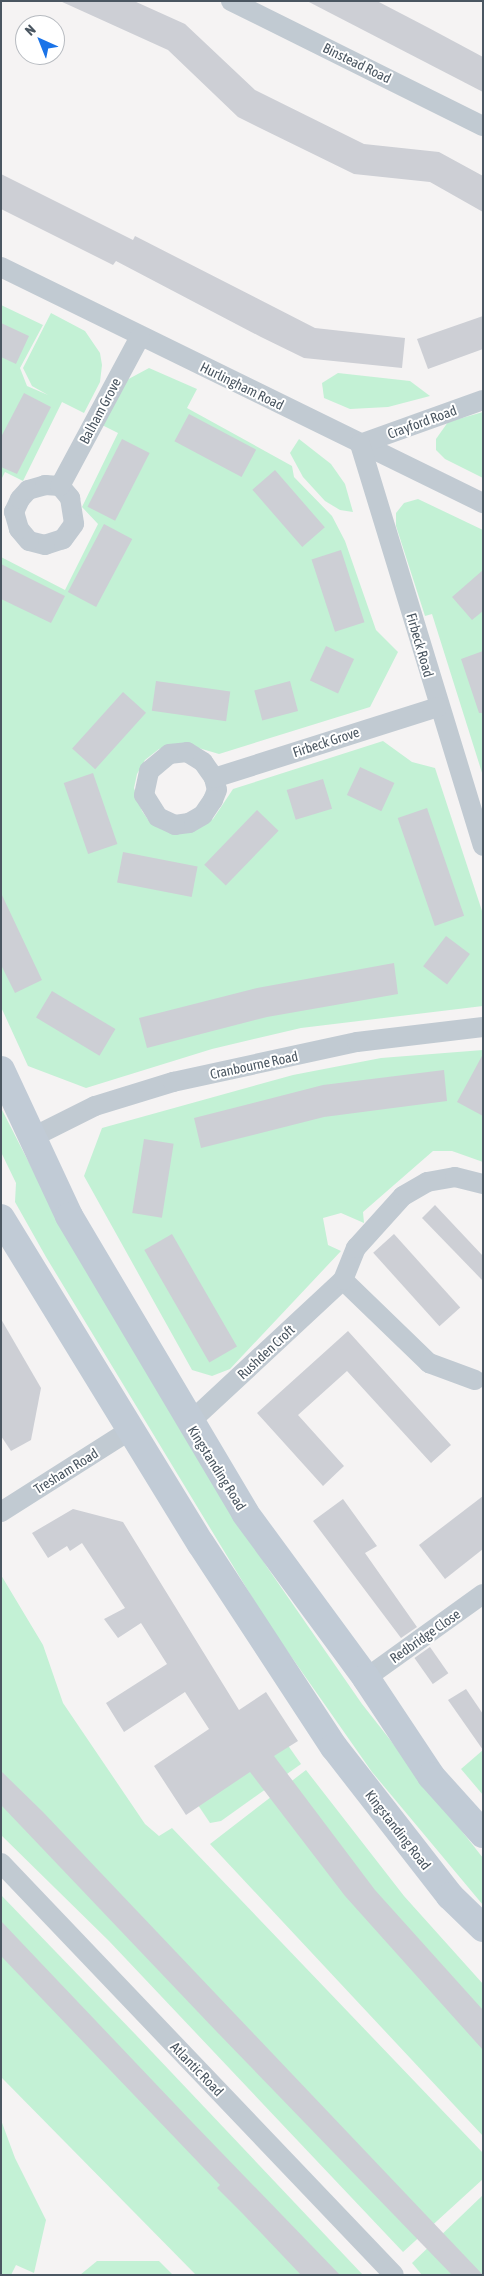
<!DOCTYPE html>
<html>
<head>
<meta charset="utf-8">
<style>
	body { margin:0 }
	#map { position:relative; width:484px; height:2276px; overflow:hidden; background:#f5f3f3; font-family:"Asap Condensed",sans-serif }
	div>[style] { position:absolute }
	.green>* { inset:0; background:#c3f1d5 }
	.building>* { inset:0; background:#cdcfd5; transform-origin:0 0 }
	.street>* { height:20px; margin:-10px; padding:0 10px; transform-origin:10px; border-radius:10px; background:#c1cad2 }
	.secondary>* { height:28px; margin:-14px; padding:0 14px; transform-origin:14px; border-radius:14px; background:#c1cbd6 }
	span { translate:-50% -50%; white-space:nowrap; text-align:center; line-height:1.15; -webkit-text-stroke:4px #fff; paint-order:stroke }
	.street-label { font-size:14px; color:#4a5661 }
	.frame { position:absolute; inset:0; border:2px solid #4a5661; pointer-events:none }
	.north { position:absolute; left:15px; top:15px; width:50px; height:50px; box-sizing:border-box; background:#fff; border:1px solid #b7bbc0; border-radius:50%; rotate:316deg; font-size:14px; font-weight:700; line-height:20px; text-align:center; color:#4a5661 }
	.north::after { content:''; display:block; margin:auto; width:18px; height:22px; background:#1a73e8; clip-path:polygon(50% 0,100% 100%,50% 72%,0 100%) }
</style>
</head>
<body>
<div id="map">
	<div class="green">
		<div style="clip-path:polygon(1px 305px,43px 325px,20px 368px,27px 386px,48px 395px,32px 386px,23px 368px,51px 313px,85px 331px,100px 353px,102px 365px,100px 382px,84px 413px,62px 402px,23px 481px,5px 472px,1px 480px)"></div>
		<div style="clip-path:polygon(149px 368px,197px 389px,187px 408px,292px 466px,294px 477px,332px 516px,345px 541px,376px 630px,398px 652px,370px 707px,219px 754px,185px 744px,159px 749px,145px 760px,137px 774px,134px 788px,142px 811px,149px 821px,196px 829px,213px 819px,233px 789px,383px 741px,412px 762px,435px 768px,483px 914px,483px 1006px,301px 1028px,212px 1049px,86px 1088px,28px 1066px,1px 1007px,1px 557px,65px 590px,98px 524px,82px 507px,118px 433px,102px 425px,123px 382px)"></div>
		<div style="clip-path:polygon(338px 373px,410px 381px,430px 396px,388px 407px,350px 409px,324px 398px,322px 383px)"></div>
		<div style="clip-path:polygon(483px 412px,483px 478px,445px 459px,436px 450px,436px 439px,448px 422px)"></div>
		<div style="clip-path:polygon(299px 439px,331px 464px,345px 484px,353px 512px,340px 510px,325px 501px,303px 477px,290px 453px)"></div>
		<div style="clip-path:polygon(418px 499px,483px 530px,483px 776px,432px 614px,425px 616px,396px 526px,396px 513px,404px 503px)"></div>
		<div style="clip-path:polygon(483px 1050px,483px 1162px,452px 1151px,433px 1151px,363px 1212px,364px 1223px,341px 1213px,323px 1218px,328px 1245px,341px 1251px,230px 1369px,212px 1376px,192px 1370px,84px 1176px,102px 1128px,293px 1075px,381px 1058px)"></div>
		<div style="clip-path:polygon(1px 1108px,44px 1192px,152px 1380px,267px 1567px,362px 1704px,483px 1858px,483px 1905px,372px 1772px,267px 1622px,46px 1257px,15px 1202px,16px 1183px,1px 1152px)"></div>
		<div style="clip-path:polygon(1px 1575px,43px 1645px,63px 1703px,145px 1824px,159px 1836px,172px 1828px,483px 2153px,483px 2179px,403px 2252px,109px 1941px,1px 1835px)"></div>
		<div style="clip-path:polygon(287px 1744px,301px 1764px,221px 1821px,210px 1823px,198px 1805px)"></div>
		<div style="clip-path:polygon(483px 1750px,483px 1795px,461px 1769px)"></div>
		<div style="clip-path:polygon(306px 1770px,404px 1896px,483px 1984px,483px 2136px,210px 1844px)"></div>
		<div style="clip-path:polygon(1px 1895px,136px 2035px,363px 2275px,196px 2275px,1px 2077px)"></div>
		<div style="clip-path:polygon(1px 2120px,15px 2158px,46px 2220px,34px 2273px,16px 2265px,11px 2275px,1px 2275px)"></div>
		<div style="clip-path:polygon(483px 2195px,483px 2275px,422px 2275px,412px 2263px)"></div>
		<div style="clip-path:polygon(97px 2261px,159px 2261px,173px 2275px,80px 2275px)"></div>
	</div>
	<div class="building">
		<div style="clip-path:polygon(60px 1px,134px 1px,185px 24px,255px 90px,364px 144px,439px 152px,483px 176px,483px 212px,430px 182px,354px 174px,258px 127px,238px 117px,168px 50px)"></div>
		<div style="clip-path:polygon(307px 1px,377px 1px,427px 27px,483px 57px,483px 92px)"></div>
		<div style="clip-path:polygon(1px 174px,133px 240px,135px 236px,315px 328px,405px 338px,402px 368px,304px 358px,261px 337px,116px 261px,113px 265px,1px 209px)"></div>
		<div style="clip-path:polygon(483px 316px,483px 349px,428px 369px,417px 339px)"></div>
		<div style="clip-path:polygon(1px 323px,29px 336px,16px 364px,1px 357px)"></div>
		<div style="clip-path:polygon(24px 393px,51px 407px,17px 474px,1px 467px,1px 437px)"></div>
		<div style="left:189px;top:414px;width:76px;height:31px;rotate:28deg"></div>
		<div style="left:122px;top:439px;width:31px;height:76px;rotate:27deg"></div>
		<div style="left:275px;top:470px;width:76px;height:30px;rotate:49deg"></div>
		<div style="left:104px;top:524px;width:32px;height:77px;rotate:28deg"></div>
		<div style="left:341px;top:550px;width:76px;height:31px;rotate:72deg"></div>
		<div style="clip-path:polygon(1px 564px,65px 596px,51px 623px,1px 599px)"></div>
		<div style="clip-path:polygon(483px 570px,483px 611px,472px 620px,452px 597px)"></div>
		<div style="left:326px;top:646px;width:31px;height:38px;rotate:25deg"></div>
		<div style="clip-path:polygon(483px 651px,483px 713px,479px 713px,461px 659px)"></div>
		<div style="left:156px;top:681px;width:75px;height:30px;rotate:8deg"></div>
		<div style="left:290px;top:681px;width:31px;height:37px;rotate:75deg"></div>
		<div style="left:123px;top:692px;width:31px;height:76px;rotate:42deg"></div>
		<div style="left:360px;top:767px;width:38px;height:31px;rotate:25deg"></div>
		<div style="left:93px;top:773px;width:75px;height:31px;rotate:71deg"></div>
		<div style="left:323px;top:779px;width:31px;height:38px;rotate:73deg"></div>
		<div style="left:427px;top:808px;width:114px;height:31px;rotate:71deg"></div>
		<div style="left:257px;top:810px;width:30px;height:76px;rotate:44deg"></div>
		<div style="left:123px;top:852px;width:76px;height:31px;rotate:11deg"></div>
		<div style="clip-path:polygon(1px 893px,42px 980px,15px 993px,1px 965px)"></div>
		<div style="left:446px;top:936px;width:30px;height:38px;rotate:37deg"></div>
		<div style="clip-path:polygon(394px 963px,398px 994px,267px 1017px,147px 1048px,139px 1018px,257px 988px)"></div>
		<div style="left:52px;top:991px;width:74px;height:31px;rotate:31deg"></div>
		<div style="clip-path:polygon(483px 1054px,483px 1116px,457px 1102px)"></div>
		<div style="clip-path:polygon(444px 1070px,447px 1101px,324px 1117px,201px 1148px,194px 1118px,323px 1085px)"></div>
		<div style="left:144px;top:1139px;width:30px;height:75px;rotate:9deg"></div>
		<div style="clip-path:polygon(435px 1205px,483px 1256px,483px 1281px,422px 1218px)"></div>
		<div style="left:172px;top:1234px;width:130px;height:32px;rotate:60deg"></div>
		<div style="left:394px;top:1234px;width:99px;height:28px;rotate:48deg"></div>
		<div style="clip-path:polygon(1px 1319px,41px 1388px,31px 1440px,11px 1451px,1px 1436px)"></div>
		<div style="clip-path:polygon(348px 1331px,451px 1445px,431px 1463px,347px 1371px,298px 1415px,344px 1466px,323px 1486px,257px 1413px)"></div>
		<div style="clip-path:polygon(483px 1496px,483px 1549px,445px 1579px,419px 1545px)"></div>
		<div style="clip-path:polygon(343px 1499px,377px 1546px,365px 1553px,417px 1627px,401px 1638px,313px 1521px)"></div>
		<div style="clip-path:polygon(73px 1509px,123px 1522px,239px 1710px,266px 1692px,298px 1741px,274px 1756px,375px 1890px,483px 2010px,483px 2050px,345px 1896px,250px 1772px,186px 1815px,154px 1766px,209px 1729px,185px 1692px,124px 1732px,106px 1703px,167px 1664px,141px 1623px,118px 1638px,104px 1619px,125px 1608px,82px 1543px,70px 1551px,67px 1546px,48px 1558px,32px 1533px)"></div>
		<div style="left:430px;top:1647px;width:32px;height:19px;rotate:55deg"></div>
		<div style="clip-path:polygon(466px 1689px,483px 1714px,483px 1750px,448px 1700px)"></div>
		<div style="clip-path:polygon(1px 1771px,43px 1812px,483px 2275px,452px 2275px,217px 2032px,1px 1805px)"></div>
		<div style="clip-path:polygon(1px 1921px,192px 2122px,340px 2275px,301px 2275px,243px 2214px,217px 2188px,220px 2185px,1px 1956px)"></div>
	</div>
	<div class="street">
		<div style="left:231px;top:1px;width:281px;rotate:26.4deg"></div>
		<div style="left:1px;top:267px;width:537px;rotate:26.09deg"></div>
		<div style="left:483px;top:400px;width:131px;rotate:160.3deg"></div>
		<div style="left:360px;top:444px;width:420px;rotate:73deg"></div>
		<div style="left:60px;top:486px;width:16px;rotate:50deg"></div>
		<div style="left:70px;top:498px;width:26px;rotate:81deg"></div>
		<div style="left:74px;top:524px;width:19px;rotate:126deg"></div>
		<div style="left:63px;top:539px;width:19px;rotate:162deg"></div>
		<div style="left:45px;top:545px;width:16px;rotate:-166deg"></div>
		<div style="left:29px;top:541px;width:16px;rotate:-130deg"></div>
		<div style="left:19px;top:529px;width:18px;rotate:-106deg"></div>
		<div style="left:14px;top:512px;width:14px;rotate:-65deg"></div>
		<div style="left:20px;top:499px;width:12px;rotate:-48deg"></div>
		<div style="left:28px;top:490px;width:18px;rotate:-16deg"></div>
		<div style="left:45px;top:485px;width:15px;rotate:4deg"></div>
		<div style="left:60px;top:486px;width:169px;rotate:-61.8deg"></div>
		<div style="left:214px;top:778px;width:12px;rotate:76deg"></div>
		<div style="left:217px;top:790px;width:11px;rotate:112deg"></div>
		<div style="left:213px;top:800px;width:18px;rotate:124deg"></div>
		<div style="left:203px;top:815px;width:16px;rotate:150deg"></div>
		<div style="left:189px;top:823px;width:14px;rotate:172deg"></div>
		<div style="left:175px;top:825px;width:19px;rotate:-155deg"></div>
		<div style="left:158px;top:817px;width:26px;rotate:-122deg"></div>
		<div style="left:144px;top:795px;width:25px;rotate:-78deg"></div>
		<div style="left:149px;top:771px;width:26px;rotate:-40deg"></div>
		<div style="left:169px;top:754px;width:18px;rotate:-6deg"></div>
		<div style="left:187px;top:752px;width:19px;rotate:32deg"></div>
		<div style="left:203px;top:762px;width:19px;rotate:55deg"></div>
		<div style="left:214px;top:778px;width:235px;rotate:-17.6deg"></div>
		<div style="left:35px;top:1136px;width:67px;rotate:-26.6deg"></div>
		<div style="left:95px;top:1106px;width:82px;rotate:-17.1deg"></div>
		<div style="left:173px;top:1082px;width:188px;rotate:-12.3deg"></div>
		<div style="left:357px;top:1042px;width:127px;rotate:-6.8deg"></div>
		<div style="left:343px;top:1280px;width:120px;rotate:44deg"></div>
		<div style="left:429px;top:1363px;width:49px;rotate:20.3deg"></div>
		<div style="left:189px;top:1423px;width:210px;rotate:-42.9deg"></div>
		<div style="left:343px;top:1280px;width:35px;rotate:-68deg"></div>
		<div style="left:356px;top:1248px;width:70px;rotate:-47.9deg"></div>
		<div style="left:403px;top:1196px;width:28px;rotate:-30deg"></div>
		<div style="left:427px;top:1182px;width:28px;rotate:-10deg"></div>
		<div style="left:455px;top:1177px;width:29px;rotate:14deg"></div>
		<div style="left:1px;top:1512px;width:153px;rotate:-32.4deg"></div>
		<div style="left:366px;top:1678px;width:144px;rotate:-35.7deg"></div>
		<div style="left:1px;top:1863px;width:569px;rotate:46.35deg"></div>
	</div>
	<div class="secondary">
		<div style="left:1px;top:1070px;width:161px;rotate:65deg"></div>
		<div style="left:69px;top:1216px;width:345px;rotate:59.3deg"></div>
		<div style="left:245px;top:1513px;width:205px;rotate:53.7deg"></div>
		<div style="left:366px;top:1678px;width:118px;rotate:56.4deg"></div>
		<div style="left:431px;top:1776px;width:78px;rotate:48.1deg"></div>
		<div style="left:1px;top:1218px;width:382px;rotate:58.5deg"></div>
		<div style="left:201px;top:1544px;width:243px;rotate:56.8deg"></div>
		<div style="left:334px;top:1747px;width:189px;rotate:52.1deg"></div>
		<div style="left:450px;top:1896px;width:46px;rotate:44.1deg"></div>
	</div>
	<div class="street-label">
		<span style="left:357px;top:63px;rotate:26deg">Binstead Road</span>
		<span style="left:242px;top:386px;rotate:26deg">Hurlingham Road</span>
		<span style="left:100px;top:411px;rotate:-62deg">Balham Grove</span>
		<span style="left:422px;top:422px;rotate:-20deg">Crayford Road</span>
		<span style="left:420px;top:645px;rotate:74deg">Firbeck Road</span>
		<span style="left:326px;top:742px;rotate:-18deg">Firbeck Grove</span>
		<span style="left:254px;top:1065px;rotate:-12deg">Cranbourne Road</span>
		<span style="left:266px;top:1352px;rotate:-43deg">Rushden Croft</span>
		<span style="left:217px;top:1468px;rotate:58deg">Kingstanding Road</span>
		<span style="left:66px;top:1471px;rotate:-32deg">Tresham Road</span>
		<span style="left:425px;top:1636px;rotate:-35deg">Redbridge Close</span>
		<span style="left:398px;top:1830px;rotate:52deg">Kingstanding Road</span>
		<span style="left:197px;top:2069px;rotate:46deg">Atlantic Road</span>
	</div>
	<div class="frame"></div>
	<div class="north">N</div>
</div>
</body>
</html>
